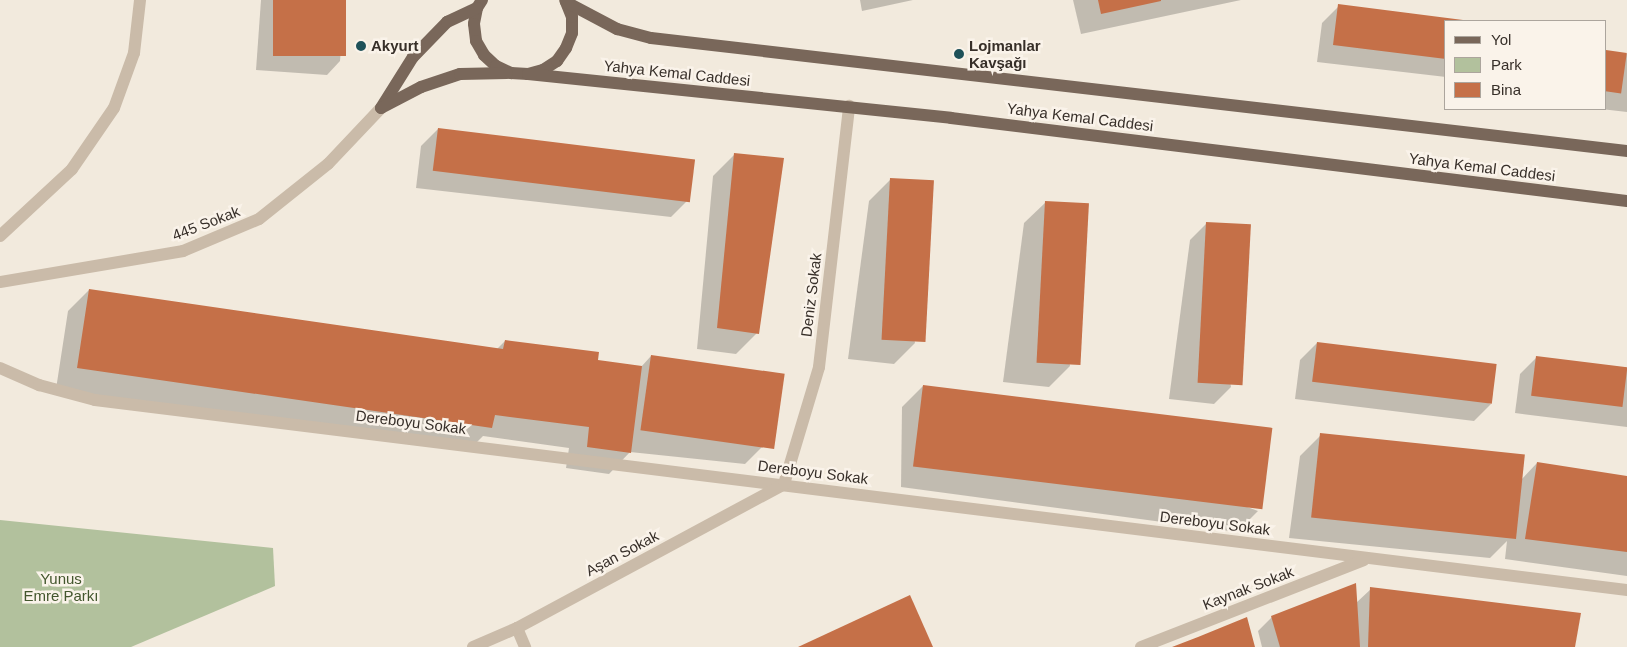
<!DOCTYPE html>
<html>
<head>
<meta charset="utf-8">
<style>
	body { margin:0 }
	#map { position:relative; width:1627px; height:647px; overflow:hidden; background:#f2eadd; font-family:Arial,sans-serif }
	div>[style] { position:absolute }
	.green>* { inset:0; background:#b2c19d }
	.shadow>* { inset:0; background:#0003 }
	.building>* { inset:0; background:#c57048; transform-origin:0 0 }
	.minor>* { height:12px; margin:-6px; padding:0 6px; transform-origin:6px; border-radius:6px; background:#cabba9 }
	.major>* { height:12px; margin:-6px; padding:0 6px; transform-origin:6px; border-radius:6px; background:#79675a }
	.dots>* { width:14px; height:14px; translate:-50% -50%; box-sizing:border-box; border:2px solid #faf3ea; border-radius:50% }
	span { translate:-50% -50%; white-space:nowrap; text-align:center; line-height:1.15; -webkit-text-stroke:5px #faf3ea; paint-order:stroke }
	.poi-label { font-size:15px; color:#372f29; font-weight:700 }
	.left { translate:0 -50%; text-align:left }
	.street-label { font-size:15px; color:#372f29 }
	.park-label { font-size:15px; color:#43562d }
	.legend { position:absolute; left:1444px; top:20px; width:162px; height:90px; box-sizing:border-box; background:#faf3ea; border:1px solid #aca59d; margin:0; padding:6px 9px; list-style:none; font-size:15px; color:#372f29 }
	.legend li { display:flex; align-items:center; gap:10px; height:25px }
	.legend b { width:25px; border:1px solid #aca59d }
</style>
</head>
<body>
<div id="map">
	<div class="green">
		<div style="clip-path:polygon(0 520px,273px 548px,275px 586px,131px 647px,0 647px)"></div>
	</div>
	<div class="shadow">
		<div style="clip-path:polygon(261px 0,345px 0,340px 61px,327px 75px,256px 70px)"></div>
		<div style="clip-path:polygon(860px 0,913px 0,862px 11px)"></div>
		<div style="clip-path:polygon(1073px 0,1241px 0,1081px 34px)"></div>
		<div style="clip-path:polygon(1339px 6px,1463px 21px,1446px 21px,1446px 77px,1317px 62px,1322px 23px)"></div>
		<div style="clip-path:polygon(1606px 51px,1627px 54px,1627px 112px,1601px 109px,1606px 109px)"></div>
		<div style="clip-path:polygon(438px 129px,688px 200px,671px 217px,416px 188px,421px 146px)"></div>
		<div style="clip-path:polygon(735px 154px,757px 333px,736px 354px,697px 349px,713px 176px)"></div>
		<div style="clip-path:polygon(890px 180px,915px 343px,894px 364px,848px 359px,869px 201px)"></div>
		<div style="clip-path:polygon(1046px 202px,1070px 366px,1049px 387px,1003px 382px,1024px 223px)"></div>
		<div style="clip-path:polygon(1207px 223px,1231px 387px,1214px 404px,1169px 399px,1190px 240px)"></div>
		<div style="clip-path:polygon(89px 290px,497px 349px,505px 341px,597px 361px,641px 367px,651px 356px,766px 443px,745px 464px,630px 452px,609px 474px,566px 468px,569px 448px,483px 436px,470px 449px,56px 389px,68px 311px)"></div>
		<div style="clip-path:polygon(1317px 343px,1491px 404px,1474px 421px,1295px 399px,1300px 360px)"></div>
		<div style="clip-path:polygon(1537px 357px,1627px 368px,1627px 427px,1515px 413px,1520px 374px)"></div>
		<div style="clip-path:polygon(923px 386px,1258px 511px,1237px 532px,901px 487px,902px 407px)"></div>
		<div style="clip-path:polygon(1321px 435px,1520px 481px,1537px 463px,1627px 477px,1627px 576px,1505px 559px,1507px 541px,1490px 558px,1289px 538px,1300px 456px)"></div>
		<div style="clip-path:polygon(1371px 589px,1574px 647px,1262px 647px,1258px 631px,1272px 617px,1356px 603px)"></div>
	</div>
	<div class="building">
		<div style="left:273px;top:0;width:73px;height:56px"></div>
		<div style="clip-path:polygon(1098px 0,1161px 0,1161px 1px,1101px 14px)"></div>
		<div style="clip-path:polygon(1338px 4px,1463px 20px,1463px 21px,1446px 21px,1446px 59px,1333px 45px)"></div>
		<div style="left:1606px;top:50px;width:21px;height:41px;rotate:8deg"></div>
		<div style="left:438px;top:128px;width:259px;height:43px;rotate:7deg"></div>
		<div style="clip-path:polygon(734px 153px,784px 158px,759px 334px,717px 328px)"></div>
		<div style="left:890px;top:178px;width:44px;height:162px;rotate:3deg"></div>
		<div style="left:1045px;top:201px;width:44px;height:162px;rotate:3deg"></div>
		<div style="left:1206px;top:222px;width:45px;height:161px;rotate:3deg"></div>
		<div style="clip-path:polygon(89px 289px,503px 349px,505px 340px,599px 352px,598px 360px,642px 366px,631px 453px,587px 447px,589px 427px,495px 415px,492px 428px,77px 368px)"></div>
		<div style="left:1317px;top:342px;width:181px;height:40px;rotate:7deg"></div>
		<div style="left:651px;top:355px;width:135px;height:76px;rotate:8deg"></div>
		<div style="left:1536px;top:356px;width:92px;height:40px;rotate:7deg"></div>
		<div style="left:923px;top:385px;width:352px;height:82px;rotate:7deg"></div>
		<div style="left:1320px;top:433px;width:206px;height:85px;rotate:6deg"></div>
		<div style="clip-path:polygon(1537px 462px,1627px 476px,1627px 552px,1525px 539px)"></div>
		<div style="clip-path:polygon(1356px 583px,1360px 647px,1280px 647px,1271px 616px)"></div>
		<div style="clip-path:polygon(1370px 587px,1581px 613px,1575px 647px,1368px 647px)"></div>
		<div style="clip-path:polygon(910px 595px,933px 647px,798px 647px)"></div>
		<div style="clip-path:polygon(1247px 617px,1255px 647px,1172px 647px,1198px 637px)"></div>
	</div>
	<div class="minor">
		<div style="left:0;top:236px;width:98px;rotate:-42.9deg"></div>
		<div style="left:72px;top:169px;width:74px;rotate:-55.5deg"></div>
		<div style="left:114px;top:108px;width:59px;rotate:-70deg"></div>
		<div style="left:134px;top:53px;width:53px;rotate:-83.5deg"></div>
		<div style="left:0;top:282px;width:186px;rotate:-9.6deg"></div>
		<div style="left:183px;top:251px;width:82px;rotate:-22.8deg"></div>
		<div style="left:259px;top:219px;width:88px;rotate:-38.6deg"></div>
		<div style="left:328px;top:164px;width:77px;rotate:-46.6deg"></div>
		<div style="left:0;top:368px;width:43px;rotate:23.6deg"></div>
		<div style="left:39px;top:385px;width:58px;rotate:15deg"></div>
		<div style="left:95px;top:400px;width:1544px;rotate:7.07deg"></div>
		<div style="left:517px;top:628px;width:21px;rotate:67deg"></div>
		<div style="left:473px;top:647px;width:48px;rotate:-23.4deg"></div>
		<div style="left:517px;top:628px;width:303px;rotate:-28.3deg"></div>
		<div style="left:784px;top:484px;width:122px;rotate:-73.3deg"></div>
		<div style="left:819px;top:367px;width:263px;rotate:-83.4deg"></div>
		<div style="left:1141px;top:647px;width:239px;rotate:-21.3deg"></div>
	</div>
	<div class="major">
		<div style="left:482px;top:0;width:9px;rotate:122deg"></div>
		<div style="left:477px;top:8px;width:16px;rotate:101deg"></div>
		<div style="left:474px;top:24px;width:17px;rotate:83deg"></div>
		<div style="left:476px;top:41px;width:16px;rotate:60deg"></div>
		<div style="left:484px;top:55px;width:16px;rotate:43deg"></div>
		<div style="left:496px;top:66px;width:17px;rotate:25deg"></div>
		<div style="left:511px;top:73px;width:17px;rotate:3deg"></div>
		<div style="left:528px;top:74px;width:16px;rotate:-15deg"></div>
		<div style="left:543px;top:70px;width:17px;rotate:-33deg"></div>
		<div style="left:557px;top:61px;width:16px;rotate:-55deg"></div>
		<div style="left:566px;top:48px;width:16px;rotate:-68deg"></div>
		<div style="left:572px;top:33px;width:16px;rotate:-90deg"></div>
		<div style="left:572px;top:17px;width:18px;rotate:-112deg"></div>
		<div style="left:566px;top:2px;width:58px;rotate:27.9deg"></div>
		<div style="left:617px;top:29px;width:35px;rotate:15deg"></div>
		<div style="left:651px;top:38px;width:983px;rotate:6.6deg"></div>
		<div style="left:528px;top:74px;width:425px;rotate:5.9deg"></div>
		<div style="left:951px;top:118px;width:681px;rotate:7deg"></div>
		<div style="left:381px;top:108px;width:60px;rotate:-57.9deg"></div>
		<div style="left:413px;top:57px;width:49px;rotate:-45.8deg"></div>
		<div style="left:447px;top:22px;width:33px;rotate:-25deg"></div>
		<div style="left:381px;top:108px;width:45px;rotate:-27.7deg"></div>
		<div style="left:421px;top:87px;width:41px;rotate:-18.4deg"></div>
		<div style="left:460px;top:74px;width:47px;rotate:-1.2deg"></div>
	</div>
	<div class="dots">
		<div style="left:361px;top:46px;background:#1e5159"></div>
		<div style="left:959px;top:54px;background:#1e5159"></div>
	</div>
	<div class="poi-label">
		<span class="left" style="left:969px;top:54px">Lojmanlar<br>Kavşağı</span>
		<span class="left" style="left:371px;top:46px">Akyurt</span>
	</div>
	<div class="street-label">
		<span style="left:677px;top:73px;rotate:6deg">Yahya Kemal Caddesi</span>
		<span style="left:1080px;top:117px;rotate:7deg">Yahya Kemal Caddesi</span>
		<span style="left:1482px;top:167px;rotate:7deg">Yahya Kemal Caddesi</span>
		<span style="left:206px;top:223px;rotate:-21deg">445 Sokak</span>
		<span style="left:811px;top:295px;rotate:-83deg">Deniz Sokak</span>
		<span style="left:411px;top:422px;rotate:7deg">Dereboyu Sokak</span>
		<span style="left:813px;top:472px;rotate:7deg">Dereboyu Sokak</span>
		<span style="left:1215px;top:523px;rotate:7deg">Dereboyu Sokak</span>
		<span style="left:622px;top:553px;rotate:-28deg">Aşan Sokak</span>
		<span style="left:1248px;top:588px;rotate:-21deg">Kaynak Sokak</span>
	</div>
	<div class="park-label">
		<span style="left:61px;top:587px">Yunus<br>Emre Parkı</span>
	</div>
	<ul class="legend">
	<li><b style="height:6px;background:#79675a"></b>Yol</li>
	<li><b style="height:14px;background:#b2c19d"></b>Park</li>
	<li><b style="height:14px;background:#c57048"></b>Bina</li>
	</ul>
</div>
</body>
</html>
